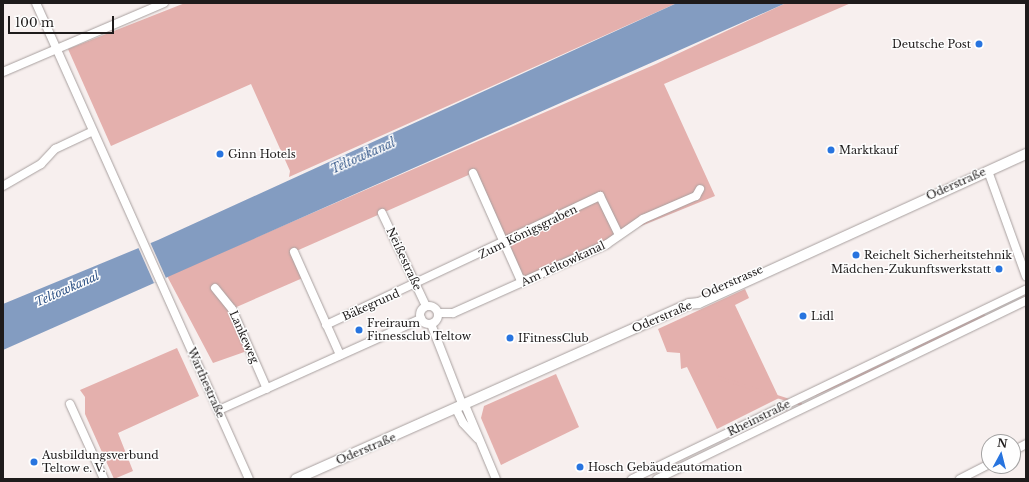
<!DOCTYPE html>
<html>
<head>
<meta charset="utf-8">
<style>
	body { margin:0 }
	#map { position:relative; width:1029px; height:482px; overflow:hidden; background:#f7efee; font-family:"Libre Baskerville",serif }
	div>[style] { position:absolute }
	.green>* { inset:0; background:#e4b0ad; transform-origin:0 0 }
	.water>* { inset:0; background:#839cc1 }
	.pier>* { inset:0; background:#f7efee; transform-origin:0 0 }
	.roads { filter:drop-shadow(0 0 1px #a8a09f) drop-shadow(0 0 1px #a8a09f) }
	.minor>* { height:8px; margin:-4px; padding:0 4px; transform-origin:4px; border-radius:4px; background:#fff }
	.minor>.ring { margin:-4px; padding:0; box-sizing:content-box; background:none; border:8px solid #fff; border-radius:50% }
	.major>* { height:10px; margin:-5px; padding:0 5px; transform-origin:5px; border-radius:5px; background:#fff }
	.dots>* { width:11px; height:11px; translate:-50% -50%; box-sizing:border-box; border:2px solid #fefefe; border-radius:50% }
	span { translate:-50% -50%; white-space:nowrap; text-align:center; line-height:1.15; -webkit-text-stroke:3px #fefefe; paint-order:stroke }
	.poi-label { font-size:11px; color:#1e1b1b }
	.right { translate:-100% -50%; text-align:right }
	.left { translate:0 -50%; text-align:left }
	.street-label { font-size:11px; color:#1e1b1b }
	.water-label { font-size:12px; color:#345789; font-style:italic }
	.frame { position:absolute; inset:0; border:4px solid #1e1b1b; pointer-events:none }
	.north { position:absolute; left:981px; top:434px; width:40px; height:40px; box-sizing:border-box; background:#fefefe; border:1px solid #a4a3a3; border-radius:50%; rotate:7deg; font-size:11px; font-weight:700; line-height:16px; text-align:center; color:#1e1b1b }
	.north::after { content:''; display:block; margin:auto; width:14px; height:18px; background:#2774df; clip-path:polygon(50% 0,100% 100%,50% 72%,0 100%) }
	.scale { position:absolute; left:8px; top:16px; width:106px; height:18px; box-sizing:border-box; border:2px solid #1e1b1b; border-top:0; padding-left:5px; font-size:12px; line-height:14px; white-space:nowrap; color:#1e1b1b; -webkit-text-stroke:3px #fefefe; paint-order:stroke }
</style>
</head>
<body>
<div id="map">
	<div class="green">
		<div style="clip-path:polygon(185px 3px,677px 3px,289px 177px,290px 171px,251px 84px,111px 146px,68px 49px)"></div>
		<div style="clip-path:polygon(786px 3px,851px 3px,664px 84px,715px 196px,619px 235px,522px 283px,473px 173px,294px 252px,305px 277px,232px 309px,250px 350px,213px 363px,167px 276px,656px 64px)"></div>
		<div style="clip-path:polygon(745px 289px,749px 298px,735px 305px,779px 398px,717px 429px,687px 367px,681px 369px,680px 353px,667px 352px,658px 329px)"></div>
		<div style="clip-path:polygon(984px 313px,986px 318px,912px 351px,913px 348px)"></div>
		<div style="clip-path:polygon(177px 348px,199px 396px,118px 433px,133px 471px,114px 479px,85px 414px,85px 397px,80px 390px)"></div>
		<div style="clip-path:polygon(894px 358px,896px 361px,815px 396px,816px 394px)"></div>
		<div style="clip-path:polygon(556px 374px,579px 427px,501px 465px,481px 418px,484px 406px)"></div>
		<div style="left:802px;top:403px;width:3px;height:88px;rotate:108deg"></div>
	</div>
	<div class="water">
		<div style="clip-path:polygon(677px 3px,786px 3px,3px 350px,3px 304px,158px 240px)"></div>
	</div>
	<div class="pier">
		<div style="left:150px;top:242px;width:39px;height:13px;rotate:66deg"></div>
	</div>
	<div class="roads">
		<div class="minor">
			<div style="left:36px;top:3px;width:521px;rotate:65.89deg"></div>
			<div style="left:3px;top:72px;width:175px;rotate:-23.2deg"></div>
			<div style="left:988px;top:171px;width:112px;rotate:70.1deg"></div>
			<div style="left:473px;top:173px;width:120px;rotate:66deg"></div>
			<div style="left:3px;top:186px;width:44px;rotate:-30.1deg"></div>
			<div style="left:41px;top:164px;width:21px;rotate:-47deg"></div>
			<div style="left:55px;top:149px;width:42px;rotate:-25.3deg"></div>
			<div style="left:382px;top:213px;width:103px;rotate:64.7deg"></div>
			<div style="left:294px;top:252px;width:113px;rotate:65.9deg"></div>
			<div style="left:215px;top:288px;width:27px;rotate:51deg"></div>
			<div style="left:232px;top:309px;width:87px;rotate:66.4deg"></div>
			<div class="ring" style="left:420px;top:306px;width:10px;height:10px"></div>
			<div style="left:439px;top:313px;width:14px"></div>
			<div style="left:453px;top:313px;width:169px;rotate:-24.1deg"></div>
			<div style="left:607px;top:244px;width:44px;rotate:-34.8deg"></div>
			<div style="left:643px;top:219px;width:58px;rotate:-23.5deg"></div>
			<div style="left:696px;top:196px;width:8px;rotate:-60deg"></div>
			<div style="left:431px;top:324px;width:88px;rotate:68.7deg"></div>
			<div style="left:326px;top:325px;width:303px;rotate:-25.2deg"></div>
			<div style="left:600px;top:196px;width:43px;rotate:64deg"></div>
			<div style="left:70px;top:404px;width:82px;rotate:65.6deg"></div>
			<div style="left:465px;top:405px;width:80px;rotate:67.3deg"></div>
			<div style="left:456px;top:409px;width:16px;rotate:63deg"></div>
			<div style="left:463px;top:423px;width:21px;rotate:47deg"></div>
			<div style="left:219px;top:410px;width:222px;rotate:-24.3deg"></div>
			<div style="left:1013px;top:451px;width:15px;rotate:-28deg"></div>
			<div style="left:632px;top:479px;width:437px;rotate:-25.7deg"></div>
			<div style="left:657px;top:479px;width:410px;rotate:-25.8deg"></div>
			<div style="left:960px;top:479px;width:33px;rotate:-27deg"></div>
		</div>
		<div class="major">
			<div style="left:296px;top:479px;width:430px;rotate:-24deg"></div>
			<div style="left:689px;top:304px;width:10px;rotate:-6deg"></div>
			<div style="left:699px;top:303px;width:359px;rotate:-24.5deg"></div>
		</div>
	</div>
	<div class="dots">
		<div style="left:979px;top:44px;background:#2774df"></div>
		<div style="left:831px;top:150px;background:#2774df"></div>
		<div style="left:220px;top:154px;background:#2774df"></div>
		<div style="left:856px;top:255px;background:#2774df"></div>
		<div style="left:999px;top:269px;background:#2774df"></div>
		<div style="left:803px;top:316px;background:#2774df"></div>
		<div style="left:359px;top:330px;background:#2774df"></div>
		<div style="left:510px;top:338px;background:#2774df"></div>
		<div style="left:34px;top:462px;background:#2774df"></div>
		<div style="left:580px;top:467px;background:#2774df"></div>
	</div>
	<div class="poi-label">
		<span class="right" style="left:971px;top:44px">Deutsche Post</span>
		<span class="left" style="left:839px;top:150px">Marktkauf</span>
		<span class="left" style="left:228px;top:154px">Ginn Hotels</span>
		<span class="left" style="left:864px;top:255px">Reichelt Sicherheitstehnik</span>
		<span class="right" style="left:991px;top:269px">Mädchen-Zukunftswerkstatt</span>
		<span class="left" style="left:811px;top:316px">Lidl</span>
		<span class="left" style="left:367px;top:330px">Freiraum<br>Fitnessclub Teltow</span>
		<span class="left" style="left:518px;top:338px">IFitnessClub</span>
		<span class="left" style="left:42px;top:462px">Ausbildungsverbund<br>Teltow e. V.</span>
		<span class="left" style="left:588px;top:467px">Hosch Gebäudeautomation</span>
	</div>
	<div class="street-label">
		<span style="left:956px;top:184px;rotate:-24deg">Oderstraße</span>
		<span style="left:528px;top:232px;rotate:-26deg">Zum Königsgraben</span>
		<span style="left:404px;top:259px;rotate:65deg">Neißestraße</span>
		<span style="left:563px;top:264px;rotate:-25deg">Am Teltowkanal</span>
		<span style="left:732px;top:282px;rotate:-24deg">Oderstrasse</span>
		<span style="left:371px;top:305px;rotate:-24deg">Bäkegrund</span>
		<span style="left:662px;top:317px;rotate:-23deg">Oderstraße</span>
		<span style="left:244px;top:337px;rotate:66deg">Lankeweg</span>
		<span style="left:206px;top:383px;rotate:66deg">Warthestraße</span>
		<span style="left:759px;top:418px;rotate:-26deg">Rheinstraße</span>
		<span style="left:366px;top:449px;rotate:-23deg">Oderstraße</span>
	</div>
	<div class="water-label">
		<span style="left:363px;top:156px;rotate:-24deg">Teltowkanal</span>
		<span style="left:67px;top:289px;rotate:-24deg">Teltowkanal</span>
	</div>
	<div class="frame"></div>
	<div class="north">N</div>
	<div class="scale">100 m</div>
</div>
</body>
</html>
